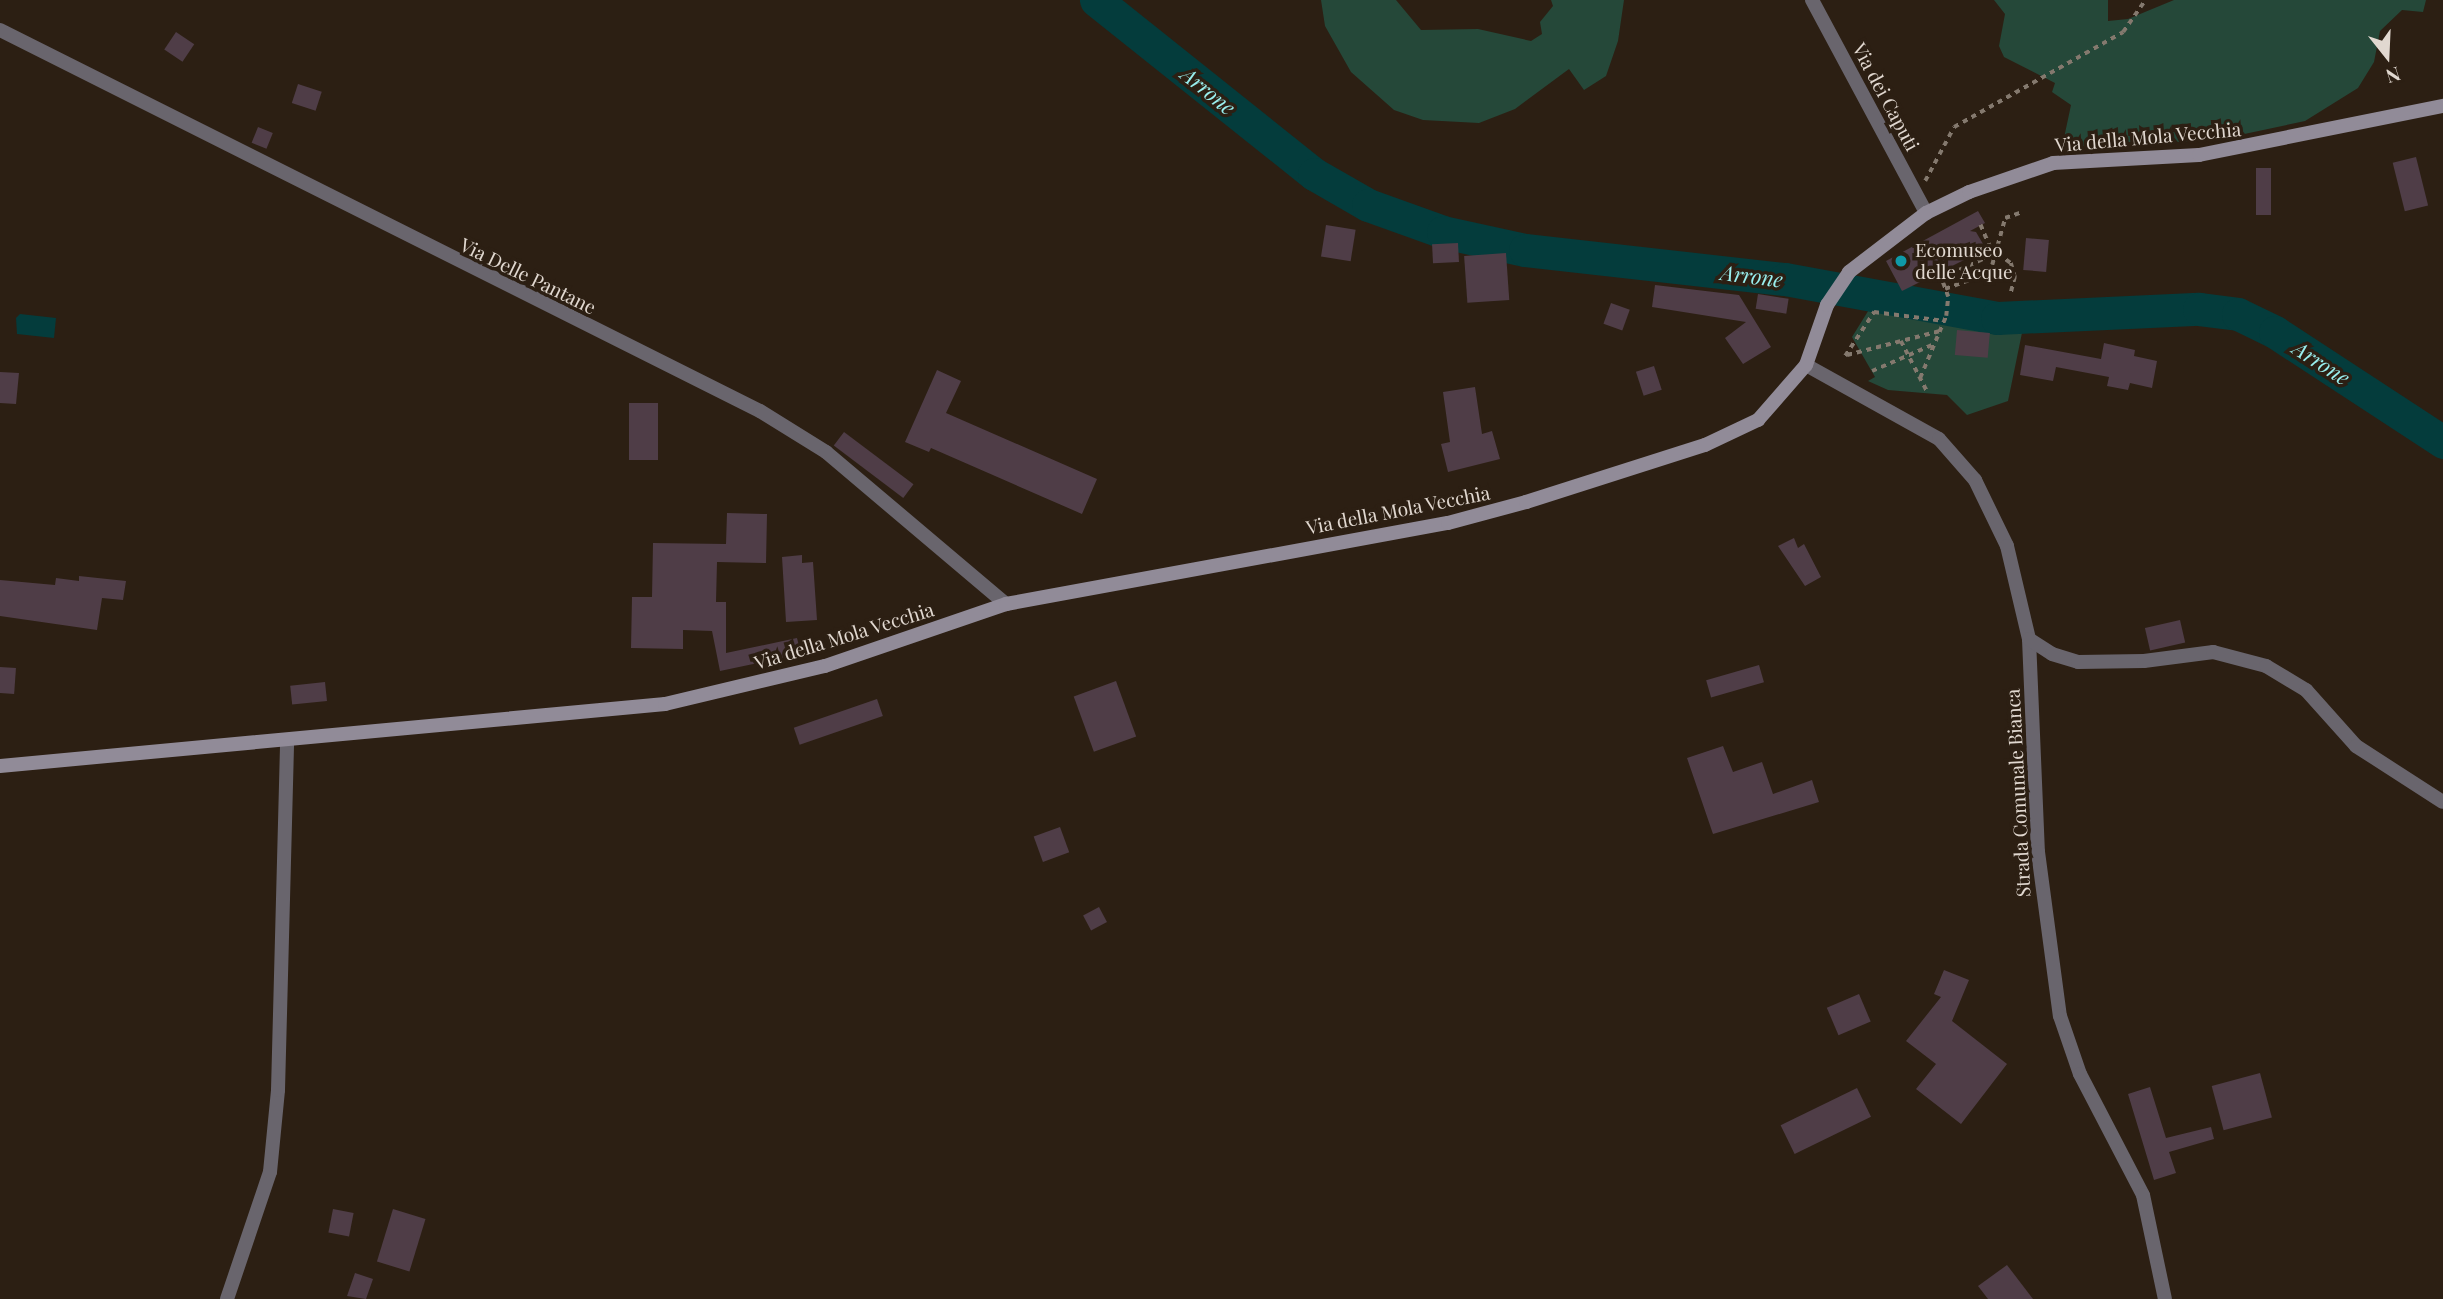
<!DOCTYPE html>
<html>
<head>
<meta charset="utf-8">
<style>
	body { margin:0 }
	#map { position:relative; width:2443px; height:1299px; overflow:hidden; background:#2c1f13; font-family:"Playfair Display",serif }
	div>[style] { position:absolute }
	.green>* { inset:0; background:#254839 }
	.water>* { inset:0; background:#043c3c }
	.river>* { height:33px; margin:-16.5px; padding:0 16.5px; transform-origin:16.5px; border-radius:16.5px; background:#043c3c }
	.building>* { inset:0; background:#4f3d47; transform-origin:0 0 }
	.path>* { height:3.5px; margin-top:-1.75px; transform-origin:0; background:repeating-linear-gradient(90deg,#84796e 0 5px,transparent 0 10px) }
	.street>* { height:14px; margin:-7px; padding:0 7px; transform-origin:7px; border-radius:7px; background:#69656d }
	.secondary>* { height:14px; margin:-7px; padding:0 7px; transform-origin:7px; border-radius:7px; background:#918b98 }
	.dots>* { width:19px; height:19px; translate:-50% -50%; box-sizing:border-box; border:4px solid #2c1f13; border-radius:50% }
	span { translate:-50% -50%; white-space:nowrap; text-align:center; line-height:1.15; -webkit-text-stroke:7px #2c1f13; paint-order:stroke }
	.street-label { font-size:19px; color:#e1d8d0 }
	.poi-label { font-size:19px; color:#e1d8d0 }
	.left { translate:0 -50%; text-align:left }
	.water-label { font-size:21px; color:#99efee; font-style:italic }
	.north { position:absolute; left:2352px; top:21px; width:70px; height:70px; -webkit-text-stroke:5px #2c1f13; paint-order:stroke; rotate:162deg; font-size:19px; font-weight:700; line-height:28px; text-align:center; color:#e1d8d0 }
	.north::after { content:''; display:block; margin:auto; width:24px; height:32px; background:#e1d8d0; clip-path:polygon(50% 0,100% 100%,50% 72%,0 100%) }
</style>
</head>
<body>
<div id="map">
	<div class="green">
		<div style="clip-path:polygon(1321px 0,1396px 0,1421px 30px,1478px 29px,1531px 41px,1542px 34px,1540px 22px,1553px 6px,1551px 0,1624px 0,1618px 41px,1606px 76px,1584px 90px,1569px 69px,1515px 109px,1479px 123px,1423px 120px,1394px 110px,1351px 72px,1325px 26px)"></div>
		<div style="clip-path:polygon(1994px 0,2108px 0,2108px 21px,2128px 19px,2174px 0,2426px 0,2423px 12px,2402px 10px,2380px 31px,2374px 62px,2358px 88px,2305px 121px,2216px 140px,2079px 147px,2064px 138px,2071px 105px,2052px 92px,2055px 83px,2004px 57px,1999px 46px,2005px 14px)"></div>
		<div style="clip-path:polygon(1870px 308px,2023px 328px,2008px 401px,1967px 415px,1947px 395px,1888px 390px,1868px 381px,1875px 377px,1852px 337px)"></div>
	</div>
	<div class="water">
		<div style="clip-path:polygon(20px 314px,56px 318px,54px 338px,17px 334px,16px 318px)"></div>
	</div>
	<div class="river">
		<div style="left:1096px;top:0;width:279px;rotate:38.6deg"></div>
		<div style="left:1314px;top:174px;width:62px;rotate:29.9deg"></div>
		<div style="left:1368px;top:205px;width:80px;rotate:19.8deg"></div>
		<div style="left:1443px;top:232px;width:84px;rotate:12.4deg"></div>
		<div style="left:1525px;top:250px;width:262px;rotate:6.4deg"></div>
		<div style="left:1785px;top:279px;width:216px;rotate:10.4deg"></div>
		<div style="left:1997px;top:318px;width:202px;rotate:-2.6deg"></div>
		<div style="left:2199px;top:309px;width:39px;rotate:7deg"></div>
		<div style="left:2238px;top:314px;width:41px;rotate:25.9deg"></div>
		<div style="left:2275px;top:332px;width:201px;rotate:33.2deg"></div>
	</div>
	<div class="building">
		<div style="left:176px;top:32px;width:22px;height:21px;rotate:34deg"></div>
		<div style="left:298px;top:84px;width:25px;height:20px;rotate:18deg"></div>
		<div style="left:258px;top:127px;width:16px;height:17px;rotate:22deg"></div>
		<div style="left:2416px;top:157px;width:50px;height:24px;rotate:76deg"></div>
		<div style="left:2256px;top:168px;width:15px;height:47px"></div>
		<div style="clip-path:polygon(1978px 211px,1985px 223px,1970px 231px,1976px 232px,1986px 249px,1902px 291px,1886px 261px)"></div>
		<div style="left:1326px;top:225px;width:30px;height:32px;rotate:9deg"></div>
		<div style="left:2026px;top:238px;width:23px;height:32px;rotate:5deg"></div>
		<div style="left:1458px;top:243px;width:19px;height:26px;rotate:87deg"></div>
		<div style="left:1506px;top:253px;width:47px;height:42px;rotate:86deg"></div>
		<div style="clip-path:polygon(1655px 285px,1739px 295px,1771px 347px,1743px 364px,1725px 338px,1746px 322px,1652px 307px)"></div>
		<div style="left:1758px;top:294px;width:31px;height:15px;rotate:9deg"></div>
		<div style="left:1611px;top:303px;width:20px;height:22px;rotate:20deg"></div>
		<div style="left:1957px;top:330px;width:33px;height:25px;rotate:5deg"></div>
		<div style="clip-path:polygon(2104px 343px,2135px 350px,2134px 356px,2157px 361px,2152px 388px,2130px 383px,2128px 390px,2107px 386px,2109px 377px,2056px 367px,2053px 381px,2020px 375px,2025px 345px,2101px 359px)"></div>
		<div style="left:1654px;top:366px;width:25px;height:19px;rotate:72deg"></div>
		<div style="clip-path:polygon(937px 370px,961px 381px,946px 413px,1097px 479px,1082px 514px,931px 448px,929px 452px,905px 442px)"></div>
		<div style="clip-path:polygon(0 372px,19px 373px,16px 404px,0 403px)"></div>
		<div style="clip-path:polygon(1475px 387px,1482px 434px,1492px 431px,1500px 459px,1448px 472px,1441px 444px,1450px 442px,1443px 392px)"></div>
		<div style="left:629px;top:403px;width:29px;height:57px"></div>
		<div style="left:844px;top:432px;width:87px;height:17px;rotate:37deg"></div>
		<div style="clip-path:polygon(727px 513px,767px 514px,766px 563px,717px 562px,716px 602px,726px 602px,726px 653px,797px 638px,801px 654px,720px 671px,712px 631px,683px 630px,683px 649px,631px 648px,632px 597px,652px 597px,653px 543px,726px 544px)"></div>
		<div style="clip-path:polygon(1794px 538px,1798px 548px,1804px 544px,1821px 577px,1805px 586px,1778px 546px)"></div>
		<div style="clip-path:polygon(802px 555px,802px 563px,813px 562px,817px 620px,786px 622px,782px 557px)"></div>
		<div style="clip-path:polygon(79px 576px,126px 581px,123px 600px,102px 598px,97px 630px,0 616px,0 580px,55px 585px,56px 578px,79px 581px)"></div>
		<div style="left:2180px;top:620px;width:23px;height:36px;rotate:77deg"></div>
		<div style="left:1759px;top:665px;width:18px;height:55px;rotate:74deg"></div>
		<div style="left:0;top:667px;width:16px;height:26px;rotate:4deg"></div>
		<div style="left:1116px;top:681px;width:59px;height:45px;rotate:70deg"></div>
		<div style="left:325px;top:682px;width:19px;height:35px;rotate:84deg"></div>
		<div style="left:877px;top:699px;width:18px;height:88px;rotate:71deg"></div>
		<div style="clip-path:polygon(1723px 746px,1733px 772px,1762px 762px,1773px 794px,1812px 780px,1819px 802px,1713px 834px,1687px 758px)"></div>
		<div style="left:1060px;top:827px;width:27px;height:28px;rotate:70deg"></div>
		<div style="left:1099px;top:907px;width:17px;height:18px;rotate:62deg"></div>
		<div style="clip-path:polygon(1944px 970px,1969px 980px,1952px 1021px,2007px 1064px,1961px 1124px,1916px 1089px,1936px 1064px,1906px 1041px,1941px 997px,1934px 994px)"></div>
		<div style="left:1859px;top:994px;width:30px;height:35px;rotate:67deg"></div>
		<div style="left:2260px;top:1073px;width:46px;height:50px;rotate:75deg"></div>
		<div style="clip-path:polygon(2150px 1087px,2166px 1138px,2211px 1127px,2214px 1139px,2169px 1152px,2176px 1173px,2154px 1180px,2128px 1094px)"></div>
		<div style="left:1857px;top:1088px;width:32px;height:85px;rotate:64deg"></div>
		<div style="left:333px;top:1209px;width:21px;height:24px;rotate:11deg"></div>
		<div style="left:393px;top:1209px;width:34px;height:55px;rotate:17deg"></div>
		<div style="clip-path:polygon(2007px 1265px,2033px 1299px,1988px 1299px,1978px 1286px)"></div>
		<div style="clip-path:polygon(355px 1273px,373px 1279px,366px 1299px,347px 1296px)"></div>
	</div>
	<div class="path">
		<div style="left:1925px;top:181px;width:61px;rotate:-61.8deg"></div>
		<div style="left:1954px;top:127px;width:194px;rotate:-29.3deg"></div>
		<div style="left:2123px;top:32px;width:39px;rotate:-55deg"></div>
		<div style="left:1990px;top:248px;width:26px;rotate:36deg"></div>
		<div style="left:2011px;top:263px;width:15px;rotate:74deg"></div>
		<div style="left:2015px;top:277px;width:16px;rotate:104deg"></div>
		<div style="left:1992px;top:265px;width:49px;rotate:-74.5deg"></div>
		<div style="left:2005px;top:218px;width:18px;rotate:-19deg"></div>
		<div style="left:2000px;top:276px;width:15px;rotate:-20deg"></div>
		<div style="left:1945px;top:289px;width:33px;rotate:-20deg"></div>
		<div style="left:1901px;top:341px;width:59px;rotate:62.6deg"></div>
		<div style="left:1847px;top:355px;width:96px;rotate:-14.5deg"></div>
		<div style="left:1845px;top:356px;width:53px;rotate:-56.6deg"></div>
		<div style="left:1874px;top:312px;width:71px;rotate:7.3deg"></div>
		<div style="left:1872px;top:371px;width:65px;rotate:-23.4deg"></div>
		<div style="left:1920px;top:378px;width:67px;rotate:-67.2deg"></div>
		<div style="left:1946px;top:316px;width:19px;rotate:-84deg"></div>
		<div style="left:1948px;top:297px;width:20px;rotate:-110deg"></div>
		<div style="left:1941px;top:278px;width:46px;rotate:-24.3deg"></div>
		<div style="left:1983px;top:259px;width:13px;rotate:-58deg"></div>
		<div style="left:1990px;top:248px;width:25px;rotate:-113deg"></div>
	</div>
	<div class="street">
		<div style="left:1812px;top:0;width:242px;rotate:61.8deg"></div>
		<div style="left:0;top:30px;width:850px;rotate:26.63deg"></div>
		<div style="left:760px;top:411px;width:78px;rotate:31.8deg"></div>
		<div style="left:826px;top:452px;width:236px;rotate:40.2deg"></div>
		<div style="left:1806px;top:365px;width:152px;rotate:29.1deg"></div>
		<div style="left:1939px;top:439px;width:55px;rotate:48.7deg"></div>
		<div style="left:1975px;top:480px;width:73px;rotate:64.1deg"></div>
		<div style="left:2007px;top:546px;width:96px;rotate:76.7deg"></div>
		<div style="left:2029px;top:639px;width:213px;rotate:87.6deg"></div>
		<div style="left:2038px;top:852px;width:165px;rotate:82.4deg"></div>
		<div style="left:2060px;top:1016px;width:61px;rotate:71deg"></div>
		<div style="left:2080px;top:1074px;width:136px;rotate:62.5deg"></div>
		<div style="left:2143px;top:1195px;width:106px;rotate:78.1deg"></div>
		<div style="left:2029px;top:639px;width:27px;rotate:33deg"></div>
		<div style="left:2052px;top:654px;width:27px;rotate:17deg"></div>
		<div style="left:2078px;top:662px;width:66px;rotate:-0.9deg"></div>
		<div style="left:2144px;top:661px;width:70px;rotate:-7.4deg"></div>
		<div style="left:2213px;top:652px;width:55px;rotate:14.8deg"></div>
		<div style="left:2266px;top:666px;width:47px;rotate:31deg"></div>
		<div style="left:2306px;top:690px;width:75px;rotate:48.2deg"></div>
		<div style="left:2356px;top:746px;width:103px;rotate:32.8deg"></div>
		<div style="left:227px;top:1299px;width:134px;rotate:-71.3deg"></div>
		<div style="left:270px;top:1172px;width:82px;rotate:-84.4deg"></div>
		<div style="left:278px;top:1090px;width:349px;rotate:-88.5deg"></div>
	</div>
	<div class="secondary">
		<div style="left:0;top:766px;width:668px;rotate:-5.33deg"></div>
		<div style="left:665px;top:704px;width:164px;rotate:-13.4deg"></div>
		<div style="left:825px;top:666px;width:191px;rotate:-18.9deg"></div>
		<div style="left:1006px;top:604px;width:449px;rotate:-10.4deg"></div>
		<div style="left:1448px;top:523px;width:81px;rotate:-15.1deg"></div>
		<div style="left:1526px;top:502px;width:188px;rotate:-17.7deg"></div>
		<div style="left:1705px;top:445px;width:59px;rotate:-25.3deg"></div>
		<div style="left:1758px;top:420px;width:73px;rotate:-48.9deg"></div>
		<div style="left:1806px;top:365px;width:64px;rotate:-70.7deg"></div>
		<div style="left:1827px;top:305px;width:40px;rotate:-56deg"></div>
		<div style="left:1849px;top:272px;width:97px;rotate:-37.5deg"></div>
		<div style="left:1926px;top:213px;width:48px;rotate:-26deg"></div>
		<div style="left:1969px;top:192px;width:89px;rotate:-19deg"></div>
		<div style="left:2053px;top:163px;width:146px;rotate:-3.1deg"></div>
		<div style="left:2199px;top:155px;width:249px;rotate:-11.4deg"></div>
	</div>
	<div class="dots">
		<div style="left:1901px;top:261px;background:#0f9aa8"></div>
	</div>
	<div class="street-label">
		<span style="left:1886px;top:97px;rotate:62deg">Via dei Caputi</span>
		<span style="left:2148px;top:137px;rotate:-5deg">Via della Mola Vecchia</span>
		<span style="left:528px;top:276px;rotate:26deg">Via Delle Pantane</span>
		<span style="left:1398px;top:510px;rotate:-11deg">Via della Mola Vecchia</span>
		<span style="left:844px;top:636px;rotate:-17deg">Via della Mola Vecchia</span>
		<span style="left:2018px;top:793px;rotate:-93deg">Strada Comunale Bianca</span>
	</div>
	<div class="poi-label">
		<span class="left" style="left:1915px;top:261px">Ecomuseo<br>delle Acque</span>
	</div>
	<div class="water-label">
		<span style="left:1209px;top:90px;rotate:39deg">Arrone</span>
		<span style="left:1752px;top:275px;rotate:7deg">Arrone</span>
		<span style="left:2322px;top:362px;rotate:33deg">Arrone</span>
	</div>
	<div class="north">N</div>
</div>
</body>
</html>
